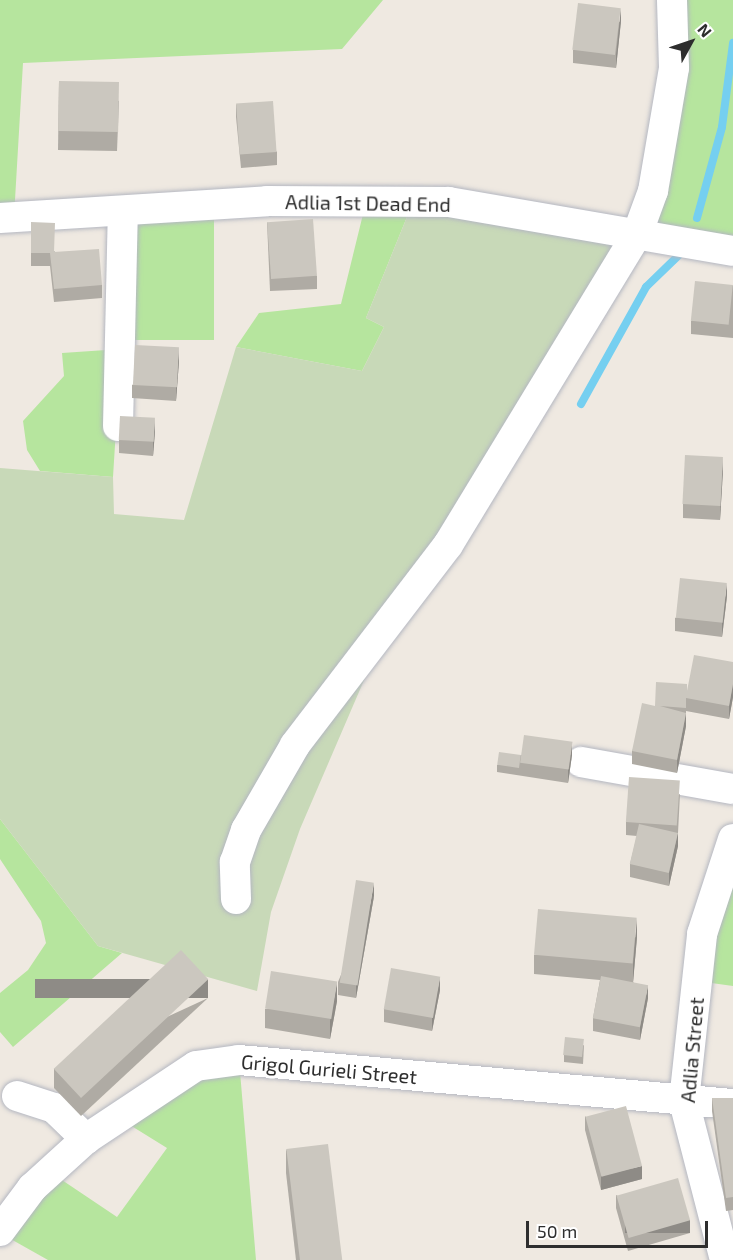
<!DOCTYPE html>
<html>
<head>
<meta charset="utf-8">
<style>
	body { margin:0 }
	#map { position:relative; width:733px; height:1260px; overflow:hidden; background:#efe9e1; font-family:"Exo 2",sans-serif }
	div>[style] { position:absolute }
	.green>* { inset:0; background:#b6e59e; transform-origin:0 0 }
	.cemetery>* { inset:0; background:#c8d9b8 }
	.stream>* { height:8px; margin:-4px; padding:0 4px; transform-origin:4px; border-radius:4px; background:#75cff0 }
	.roads { filter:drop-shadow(0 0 2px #b4b7c1) drop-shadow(0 0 2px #b4b7c1) }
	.minor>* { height:30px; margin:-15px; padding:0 15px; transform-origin:15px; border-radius:15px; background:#fff }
	.wall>* { inset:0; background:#afaba4 }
	.shaded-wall>* { inset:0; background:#8e8b86; transform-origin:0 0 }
	.building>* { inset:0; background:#cbc7bf; transform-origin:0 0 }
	span { translate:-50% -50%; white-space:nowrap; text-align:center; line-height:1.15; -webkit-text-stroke:6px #fff; paint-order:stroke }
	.street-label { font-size:20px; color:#2e2e2e }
	.north { position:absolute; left:661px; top:12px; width:60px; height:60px; -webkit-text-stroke:4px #fff; paint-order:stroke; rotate:50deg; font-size:16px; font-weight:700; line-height:24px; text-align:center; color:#2e2e2e }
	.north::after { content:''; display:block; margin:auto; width:21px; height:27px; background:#2e2e2e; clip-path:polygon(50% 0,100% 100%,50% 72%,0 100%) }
	.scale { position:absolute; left:526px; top:1221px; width:182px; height:27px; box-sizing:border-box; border:3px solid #2e2e2e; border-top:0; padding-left:8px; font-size:18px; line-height:21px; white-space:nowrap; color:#2e2e2e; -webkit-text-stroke:4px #fff; paint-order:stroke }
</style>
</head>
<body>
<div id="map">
	<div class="green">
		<div style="clip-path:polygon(0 0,383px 0,342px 49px,23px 63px,14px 217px,0 218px)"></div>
		<div style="clip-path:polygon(672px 0,733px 0,733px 251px,638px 232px)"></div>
		<div style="clip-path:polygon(366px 202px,413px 202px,366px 318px,384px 327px,362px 371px,236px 347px,259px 313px,341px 304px)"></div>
		<div style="left:214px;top:205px;width:135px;height:91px;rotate:90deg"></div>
		<div style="clip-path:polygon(121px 349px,113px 477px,40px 471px,27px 450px,23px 421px,64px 376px,62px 353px)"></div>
		<div style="clip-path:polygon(0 819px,98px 946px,122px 953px,13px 1047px,0 1032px,0 993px,28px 970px,46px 943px,41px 921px,0 859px)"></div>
		<div style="clip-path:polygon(733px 849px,733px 986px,697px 981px)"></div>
		<div style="clip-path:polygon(239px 1060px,256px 1260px,48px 1260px,0 1233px,50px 1172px,117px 1217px,167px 1148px,117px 1117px)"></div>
	</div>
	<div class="cemetery">
		<div style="clip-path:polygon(413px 202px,638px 232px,377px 650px,300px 829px,271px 912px,257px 991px,98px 946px,0 819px,0 468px,113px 477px,114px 514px,184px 520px,236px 347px,362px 371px,384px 327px,366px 318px)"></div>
	</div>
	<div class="stream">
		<div style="left:697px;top:218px;width:94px;rotate:-74.6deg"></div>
		<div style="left:722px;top:127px;width:85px;rotate:-82.5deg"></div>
		<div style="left:581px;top:404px;width:134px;rotate:-60.9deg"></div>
		<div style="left:646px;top:287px;width:45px;rotate:-44.1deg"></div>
	</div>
	<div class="roads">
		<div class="minor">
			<div style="left:0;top:218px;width:268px;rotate:-3.6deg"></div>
			<div style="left:267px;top:201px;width:182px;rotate:0.3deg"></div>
			<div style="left:449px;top:202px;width:288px;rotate:9.8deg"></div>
			<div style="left:118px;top:426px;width:215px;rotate:-88.7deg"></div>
			<div style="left:581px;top:762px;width:154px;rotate:10.1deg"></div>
			<div style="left:236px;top:899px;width:37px;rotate:-92deg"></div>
			<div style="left:235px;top:862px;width:34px;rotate:-71deg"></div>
			<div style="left:246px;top:830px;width:98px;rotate:-60deg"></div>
			<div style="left:295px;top:745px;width:252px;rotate:-52.6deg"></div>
			<div style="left:448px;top:545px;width:366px;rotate:-58.7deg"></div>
			<div style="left:638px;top:232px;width:44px;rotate:-69.9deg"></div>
			<div style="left:653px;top:191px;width:125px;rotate:-80.3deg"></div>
			<div style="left:674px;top:68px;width:68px;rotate:-91.7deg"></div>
			<div style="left:17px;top:1096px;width:39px;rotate:18deg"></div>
			<div style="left:54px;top:1108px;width:45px;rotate:44.1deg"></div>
			<div style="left:0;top:1231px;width:54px;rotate:-53.3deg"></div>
			<div style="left:32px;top:1188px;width:73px;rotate:-42.2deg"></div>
			<div style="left:86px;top:1139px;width:132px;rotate:-33.6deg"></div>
			<div style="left:196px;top:1066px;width:43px;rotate:-7.9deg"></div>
			<div style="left:239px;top:1060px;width:496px;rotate:5.1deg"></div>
			<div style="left:725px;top:1260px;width:164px;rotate:-104.5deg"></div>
			<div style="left:684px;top:1101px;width:168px;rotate:-83.8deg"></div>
			<div style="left:702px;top:934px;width:100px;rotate:-71.9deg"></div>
		</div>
	</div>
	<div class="wall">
		<div style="clip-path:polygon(621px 21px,616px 68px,573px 63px,573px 50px)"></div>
		<div style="clip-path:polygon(59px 81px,119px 101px,117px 151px,58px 150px)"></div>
		<div style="clip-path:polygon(236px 104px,277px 152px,277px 165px,241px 168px,236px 117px)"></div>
		<div style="clip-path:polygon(31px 222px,55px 252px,102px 285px,102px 298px,54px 302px,50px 266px,31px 266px)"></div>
		<div style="clip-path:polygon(267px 222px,317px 276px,317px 289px,270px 291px)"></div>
		<div style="clip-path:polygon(733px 285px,733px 338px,691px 334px,691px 321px)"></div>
		<div style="clip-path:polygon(179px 361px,176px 401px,132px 398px,132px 385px)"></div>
		<div style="clip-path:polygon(155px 431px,153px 456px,119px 453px,119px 440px)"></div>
		<div style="clip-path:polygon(723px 470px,720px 520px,683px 518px,683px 504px)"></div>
		<div style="clip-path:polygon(727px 596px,722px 637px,675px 631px,675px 618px)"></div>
		<div style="clip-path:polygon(733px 662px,733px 697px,729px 719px,686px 711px,686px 726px,677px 773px,632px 764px,632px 751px,655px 706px,687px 691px)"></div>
		<div style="clip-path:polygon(521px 755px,572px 755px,568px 783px,497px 772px,497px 765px)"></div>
		<div style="clip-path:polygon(680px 794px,678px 833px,678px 846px,669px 886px,630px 877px,630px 864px,637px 836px,626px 835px,626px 822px)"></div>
		<div style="clip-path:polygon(374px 896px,356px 998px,338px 995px,338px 982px)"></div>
		<div style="clip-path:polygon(637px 937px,633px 982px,648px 998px,640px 1040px,593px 1031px,593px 1018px,600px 980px,534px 974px,534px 955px)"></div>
		<div style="clip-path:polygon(440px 990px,432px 1031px,384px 1022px,384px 1009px)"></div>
		<div style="clip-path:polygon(208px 998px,81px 1116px,54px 1088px,54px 1069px)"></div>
		<div style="clip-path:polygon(337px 1001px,330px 1039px,265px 1028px,265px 1009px)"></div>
		<div style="clip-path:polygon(584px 1045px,583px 1064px,564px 1062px,564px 1055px)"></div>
		<div style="clip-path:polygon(712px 1098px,733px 1098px,733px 1210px,726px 1211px,712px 1111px)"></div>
		<div style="clip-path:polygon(585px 1116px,642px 1179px,601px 1190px,585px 1130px)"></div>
		<div style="clip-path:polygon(286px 1149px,342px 1260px,296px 1260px,286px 1173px)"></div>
		<div style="clip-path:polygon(616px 1195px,690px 1233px,628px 1251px,616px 1208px)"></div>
	</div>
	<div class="shaded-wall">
		<div style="clip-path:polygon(621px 8px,621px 21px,616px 68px,616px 55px)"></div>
		<div style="clip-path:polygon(179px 347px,179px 361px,176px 401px,176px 388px)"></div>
		<div style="clip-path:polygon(155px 418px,155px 431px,153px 456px,153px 443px)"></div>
		<div style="clip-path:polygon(723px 457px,723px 470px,720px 520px,720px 507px)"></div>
		<div style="clip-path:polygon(727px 583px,727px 596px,722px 637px,722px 624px)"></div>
		<div style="clip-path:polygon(733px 684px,733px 697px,729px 719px,729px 706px)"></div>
		<div style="clip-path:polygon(686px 713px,686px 726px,677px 773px,677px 760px)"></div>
		<div style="clip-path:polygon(572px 742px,572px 755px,568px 783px,568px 770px)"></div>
		<div style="clip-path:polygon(680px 781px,677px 835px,678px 833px,678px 846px,669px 886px,669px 873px,677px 836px)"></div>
		<div style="clip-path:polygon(374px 883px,374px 896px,356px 998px,356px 985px)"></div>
		<div style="clip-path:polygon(637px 918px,637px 937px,633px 983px,633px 964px)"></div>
		<div style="clip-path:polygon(440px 977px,440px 990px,432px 1031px,432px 1018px)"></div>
		<div style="left:208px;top:979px;width:19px;height:173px;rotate:90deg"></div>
		<div style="clip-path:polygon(337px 982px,337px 1001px,330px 1039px,330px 1021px)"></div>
		<div style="clip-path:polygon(648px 985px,648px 998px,640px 1040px,640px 1027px)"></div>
		<div style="clip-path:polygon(642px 1166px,642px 1179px,601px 1190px,601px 1176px)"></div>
		<div style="left:690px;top:1220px;width:13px;height:65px;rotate:90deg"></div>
	</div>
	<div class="building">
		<div style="left:578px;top:3px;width:43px;height:47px;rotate:7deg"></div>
		<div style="left:59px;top:81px;width:60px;height:50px;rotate:1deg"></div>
		<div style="left:273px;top:101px;width:51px;height:37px;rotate:86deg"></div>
		<div style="left:313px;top:219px;width:57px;height:46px;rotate:86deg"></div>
		<div style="clip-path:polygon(31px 222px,55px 223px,54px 252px,99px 249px,102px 285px,54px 289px,50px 253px,31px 253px)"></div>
		<div style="left:695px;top:281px;width:38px;height:40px;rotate:6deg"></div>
		<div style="left:135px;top:345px;width:44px;height:40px;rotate:3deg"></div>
		<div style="left:120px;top:416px;width:35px;height:24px;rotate:3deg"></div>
		<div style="left:685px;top:455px;width:38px;height:49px;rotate:3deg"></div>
		<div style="left:680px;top:578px;width:47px;height:40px;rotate:6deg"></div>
		<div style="clip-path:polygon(694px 655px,733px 662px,733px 684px,729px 706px,686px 698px,686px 708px,660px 706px,686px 713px,677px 760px,632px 751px,642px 703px,655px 706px,656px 682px,687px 684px,687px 691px)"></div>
		<div style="left:524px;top:735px;width:49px;height:28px;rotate:8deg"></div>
		<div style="left:499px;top:752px;width:22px;height:13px;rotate:8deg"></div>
		<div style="left:629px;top:777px;width:51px;height:45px;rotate:4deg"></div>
		<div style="left:639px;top:824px;width:40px;height:41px;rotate:13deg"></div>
		<div style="left:356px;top:880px;width:18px;height:104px;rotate:9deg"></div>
		<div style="left:538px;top:909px;width:99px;height:46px;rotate:5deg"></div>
		<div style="left:181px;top:950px;width:40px;height:174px;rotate:47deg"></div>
		<div style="left:391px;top:968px;width:50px;height:42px;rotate:10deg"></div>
		<div style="left:271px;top:971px;width:67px;height:38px;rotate:9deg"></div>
		<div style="left:601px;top:976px;width:48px;height:43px;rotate:11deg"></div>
		<div style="left:565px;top:1037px;width:19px;height:18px;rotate:6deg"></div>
		<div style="clip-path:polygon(712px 1098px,733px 1098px,733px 1197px,726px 1198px)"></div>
		<div style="left:626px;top:1106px;width:62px;height:42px;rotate:75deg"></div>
		<div style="left:328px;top:1144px;width:117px;height:42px;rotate:83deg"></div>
		<div style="left:678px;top:1178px;width:44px;height:64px;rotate:74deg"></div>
	</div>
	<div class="street-label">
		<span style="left:368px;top:203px;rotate:1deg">Adlia 1st Dead End</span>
		<span style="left:692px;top:1050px;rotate:-85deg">Adlia Street</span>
		<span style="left:329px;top:1069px;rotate:5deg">Grigol Gurieli Street</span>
	</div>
	<div class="north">N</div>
	<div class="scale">50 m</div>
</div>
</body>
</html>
